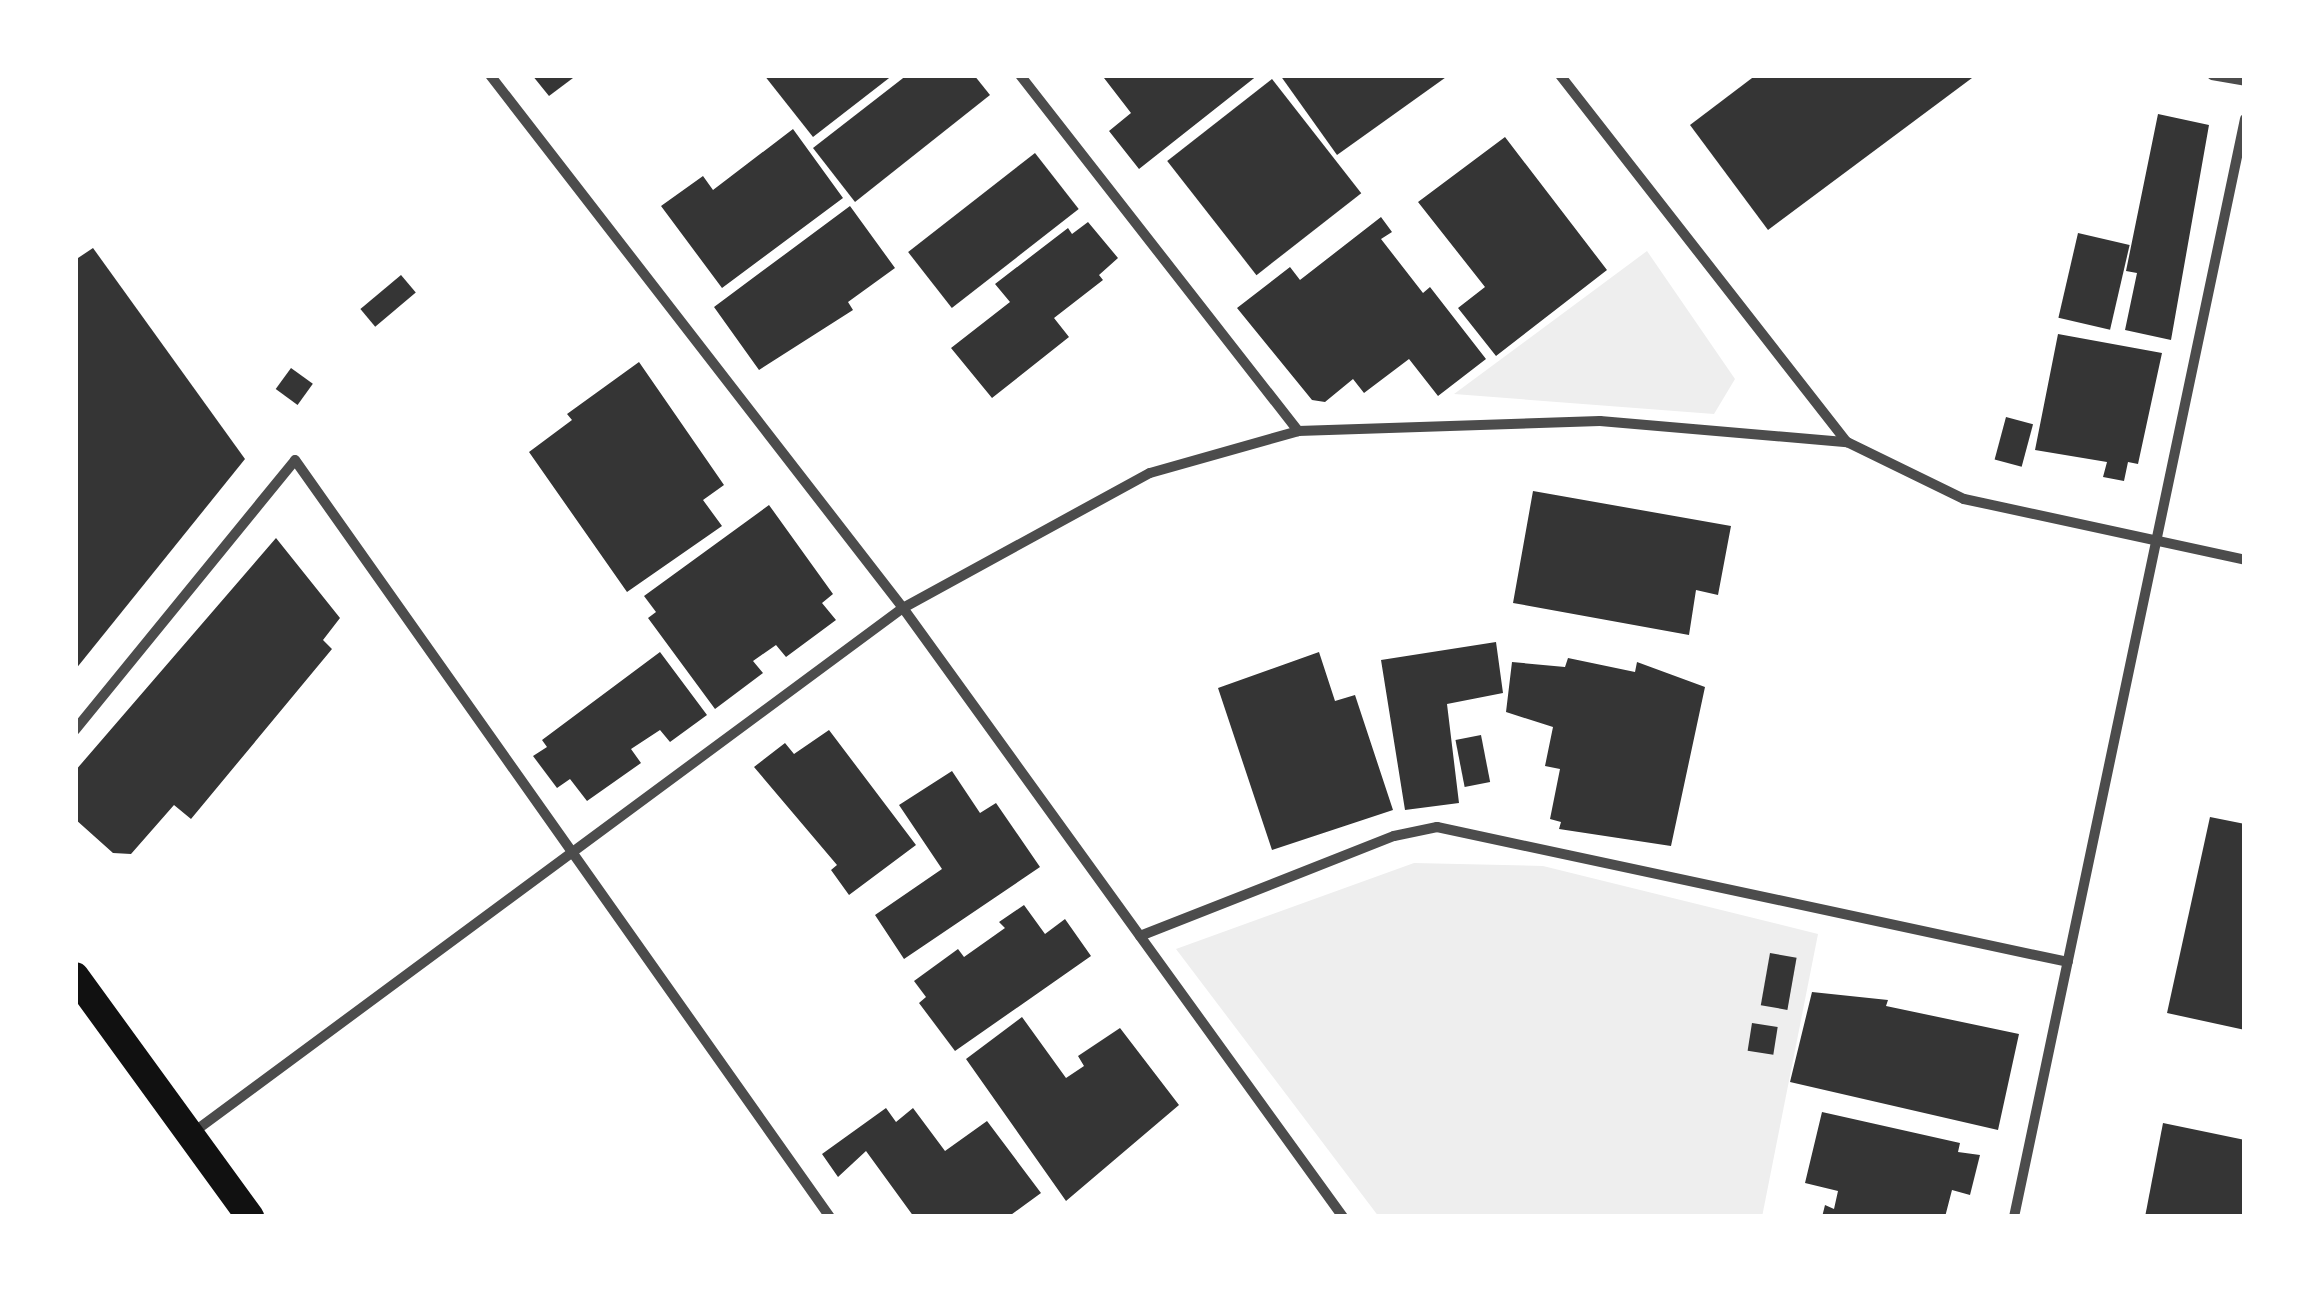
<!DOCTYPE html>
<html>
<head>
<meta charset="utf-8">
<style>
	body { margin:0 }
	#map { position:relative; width:2320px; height:1292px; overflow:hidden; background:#fff; font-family:Ubuntu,sans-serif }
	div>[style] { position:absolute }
	.green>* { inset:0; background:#eee }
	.building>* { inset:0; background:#353535; transform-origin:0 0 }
	.minor>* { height:10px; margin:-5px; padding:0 5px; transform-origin:5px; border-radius:5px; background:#4c4c4c }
	.trunk>* { height:28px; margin:-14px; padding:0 14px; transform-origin:14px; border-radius:14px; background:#111 }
	span { translate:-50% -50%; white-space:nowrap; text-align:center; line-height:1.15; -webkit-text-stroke:10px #fff; paint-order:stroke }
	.frame { position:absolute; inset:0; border:78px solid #fff; pointer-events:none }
</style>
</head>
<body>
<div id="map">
	<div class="green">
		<div style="clip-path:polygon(1647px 251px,1735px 379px,1714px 414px,1454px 394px)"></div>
		<div style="clip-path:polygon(1414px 863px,1543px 866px,1818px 934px,1762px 1217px,1379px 1217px,1176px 949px)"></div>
	</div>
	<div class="building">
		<div style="clip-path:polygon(532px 75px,577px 75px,549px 96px)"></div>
		<div style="clip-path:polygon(764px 75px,893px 75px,813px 137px)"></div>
		<div style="clip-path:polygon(907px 75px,974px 75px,990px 95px,855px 202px,813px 148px)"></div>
		<div style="clip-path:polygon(1108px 75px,1258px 75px,1139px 169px,1109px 131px,1131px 113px,1104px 78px)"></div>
		<div style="clip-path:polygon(1280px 75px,1449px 75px,1337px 155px)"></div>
		<div style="clip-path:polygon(1756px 75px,1976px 75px,1768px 230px,1690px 125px)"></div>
		<div style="left:1272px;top:79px;width:145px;height:133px;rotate:52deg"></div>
		<div style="clip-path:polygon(2158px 114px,2209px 125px,2171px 340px,2125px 330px,2137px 273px,2126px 271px)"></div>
		<div style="clip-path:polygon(793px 129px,843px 198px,722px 288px,661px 206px,703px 176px,713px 190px)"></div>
		<div style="clip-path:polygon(1505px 137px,1607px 270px,1496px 356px,1458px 308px,1485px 287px,1418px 202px)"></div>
		<div style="left:1035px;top:153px;width:71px;height:161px;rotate:52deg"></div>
		<div style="clip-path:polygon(850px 206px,895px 268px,848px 302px,853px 310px,759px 370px,714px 307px)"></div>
		<div style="clip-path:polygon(1381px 217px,1392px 232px,1381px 239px,1423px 293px,1430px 287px,1486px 359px,1438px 396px,1409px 359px,1364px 393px,1353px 379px,1325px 402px,1312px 400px,1237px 308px,1290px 267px,1300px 280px)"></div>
		<div style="clip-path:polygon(1088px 222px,1118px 258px,1099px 275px,1103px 280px,1054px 318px,1069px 337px,992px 398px,951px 348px,1010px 302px,995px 284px,1068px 228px,1072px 234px)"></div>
		<div style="left:2078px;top:233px;width:53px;height:87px;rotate:13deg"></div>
		<div style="clip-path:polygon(93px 248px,245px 459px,75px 670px,75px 260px)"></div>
		<div style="left:401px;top:275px;width:23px;height:53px;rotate:50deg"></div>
		<div style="clip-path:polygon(2058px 334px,2162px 353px,2138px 464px,2128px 462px,2124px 481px,2103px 477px,2107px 462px,2035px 450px)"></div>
		<div style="clip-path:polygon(639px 362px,724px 485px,703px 500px,722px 526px,627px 592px,529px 452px,572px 420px,567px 414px)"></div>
		<div style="left:291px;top:368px;width:27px;height:26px;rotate:36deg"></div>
		<div style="left:2006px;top:417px;width:28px;height:44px;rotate:15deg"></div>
		<div style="clip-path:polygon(1533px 491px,1731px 526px,1718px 595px,1696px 590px,1689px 635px,1513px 603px)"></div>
		<div style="clip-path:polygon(769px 505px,833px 594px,822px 603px,836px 620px,786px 657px,776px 645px,753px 661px,763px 673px,715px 709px,648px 618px,656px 612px,644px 596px)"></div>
		<div style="clip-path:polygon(276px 538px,340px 618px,323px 640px,332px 649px,191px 819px,174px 805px,131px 854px,113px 853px,75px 819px,75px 771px)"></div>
		<div style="clip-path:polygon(1496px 642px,1503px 693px,1447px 704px,1459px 803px,1405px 810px,1381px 660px)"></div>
		<div style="clip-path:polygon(660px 652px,707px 715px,670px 742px,660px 730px,631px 749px,641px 763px,587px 801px,570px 779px,557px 788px,533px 756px,547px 747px,542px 740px)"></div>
		<div style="clip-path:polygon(1319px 652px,1335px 701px,1355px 695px,1393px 810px,1272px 850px,1218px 688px)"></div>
		<div style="clip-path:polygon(1568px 658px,1635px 672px,1637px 662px,1705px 687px,1671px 846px,1559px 829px,1561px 822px,1550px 819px,1560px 769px,1545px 766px,1553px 727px,1506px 712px,1512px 662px,1565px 667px)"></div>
		<div style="clip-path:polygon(829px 730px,916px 845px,849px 895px,831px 870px,837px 865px,754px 767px,785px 743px,794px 754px)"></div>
		<div style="left:1481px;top:735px;width:48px;height:26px;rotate:79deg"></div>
		<div style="clip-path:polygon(952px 771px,980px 813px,996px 803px,1040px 867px,904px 959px,875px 915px,942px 869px,899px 805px)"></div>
		<div style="clip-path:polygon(2210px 817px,2245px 824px,2245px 1030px,2167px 1013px)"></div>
		<div style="clip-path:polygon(1024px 905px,1045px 934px,1065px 919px,1091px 956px,955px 1051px,919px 1003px,926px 997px,914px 981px,958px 949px,964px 957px,1005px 928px,999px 922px)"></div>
		<div style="left:1770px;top:953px;width:27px;height:53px;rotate:10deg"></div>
		<div style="clip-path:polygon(1812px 992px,1888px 1000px,1886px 1006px,2019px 1034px,1998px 1130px,1790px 1082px)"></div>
		<div style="clip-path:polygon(1022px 1017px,1066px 1078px,1084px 1066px,1078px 1056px,1120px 1028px,1179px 1105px,1066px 1201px,966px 1059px)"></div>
		<div style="left:1752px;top:1023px;width:26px;height:28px;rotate:9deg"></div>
		<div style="clip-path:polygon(886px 1108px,896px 1122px,913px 1108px,945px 1151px,987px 1121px,1041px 1193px,1008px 1217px,914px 1217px,866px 1151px,838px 1177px,822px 1154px)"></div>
		<div style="clip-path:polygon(1822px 1112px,1960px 1143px,1958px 1152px,1980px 1155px,1970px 1195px,1952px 1190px,1945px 1217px,1822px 1217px,1825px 1205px,1834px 1209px,1838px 1191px,1805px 1183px)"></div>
		<div style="clip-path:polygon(2163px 1123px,2245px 1140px,2245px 1217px,2145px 1217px)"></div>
	</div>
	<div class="minor">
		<div style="left:490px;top:75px;width:674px;rotate:52.23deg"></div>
		<div style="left:903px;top:608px;width:751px;rotate:54.15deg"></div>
		<div style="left:1020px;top:75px;width:452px;rotate:52deg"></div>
		<div style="left:1560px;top:75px;width:466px;rotate:52deg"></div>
		<div style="left:2212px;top:75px;width:34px;rotate:10deg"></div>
		<div style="left:75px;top:730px;width:348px;rotate:-50.8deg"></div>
		<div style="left:295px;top:460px;width:927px;rotate:54.75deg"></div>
		<div style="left:1140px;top:936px;width:273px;rotate:-21.5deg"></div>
		<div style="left:1394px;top:836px;width:44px;rotate:-11.8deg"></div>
		<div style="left:1437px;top:827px;width:645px;rotate:12.08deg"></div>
		<div style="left:191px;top:1134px;width:885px;rotate:-36.46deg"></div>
		<div style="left:903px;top:608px;width:281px;rotate:-28.7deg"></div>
		<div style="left:1150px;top:473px;width:154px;rotate:-15.8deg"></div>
		<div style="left:1298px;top:431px;width:302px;rotate:-1.9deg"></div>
		<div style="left:1600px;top:421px;width:248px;rotate:4.9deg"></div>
		<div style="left:1847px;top:442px;width:130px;rotate:26deg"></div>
		<div style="left:1964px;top:499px;width:288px;rotate:12.2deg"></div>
		<div style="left:2014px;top:1217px;width:1122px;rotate:-78.12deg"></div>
	</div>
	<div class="trunk">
		<div style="left:75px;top:976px;width:298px;rotate:54deg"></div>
	</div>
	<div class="frame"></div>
</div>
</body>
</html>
